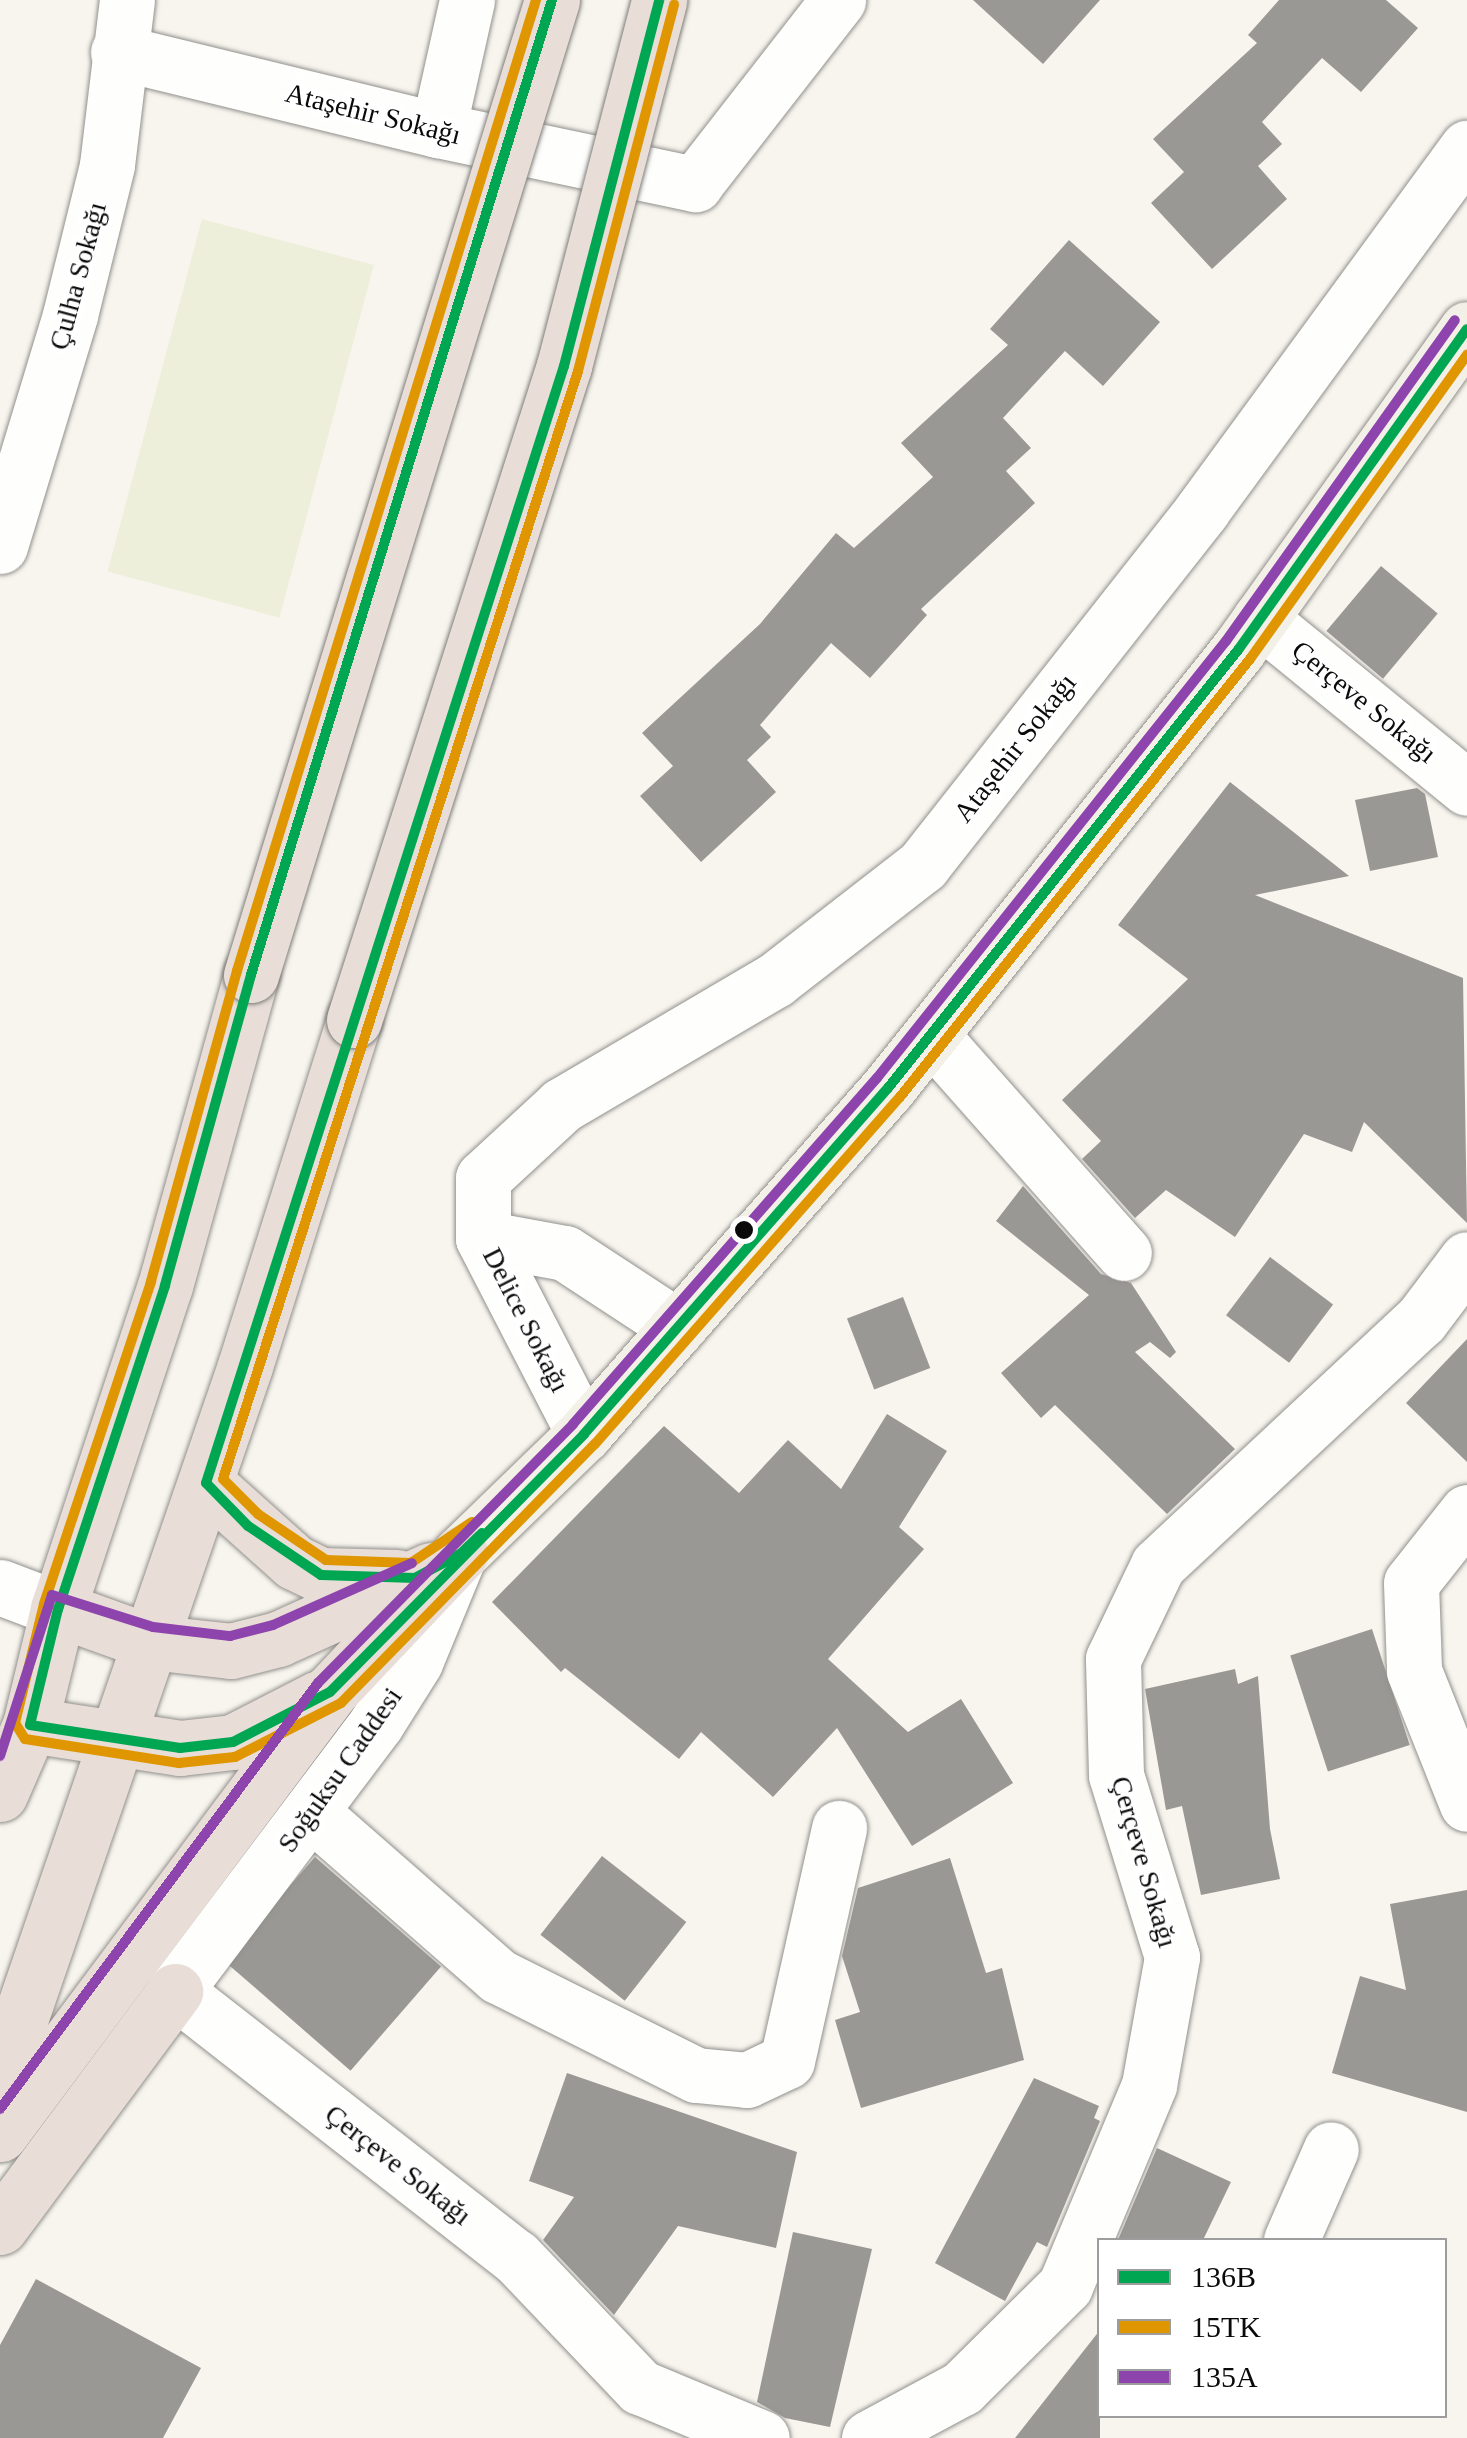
<!DOCTYPE html>
<html>
<head>
<meta charset="utf-8">
<style>
	body { margin:0 }
	#map { position:relative; width:1467px; height:2438px; overflow:hidden; background:#f8f5ee; font-family:"Times New Roman",serif }
	div>[style] { position:absolute }
	.pitch>* { inset:0; background:#edefda; transform-origin:0 0 }
	.building>* { inset:0; background:#9a9894; transform-origin:0 0 }
	.roads { filter:drop-shadow(0 0 2px #91908d) drop-shadow(0 0 2px #91908d) }
	.minor>* { height:55px; margin:-27.5px; padding:0 27.5px; transform-origin:27.5px; border-radius:27.5px; background:#fefefc }
	.secondary>* { height:55px; margin:-27.5px; padding:0 27.5px; transform-origin:27.5px; border-radius:27.5px; background:#f3f0e8 }
	.trunk>* { height:55px; margin:-27.5px; padding:0 27.5px; transform-origin:27.5px; border-radius:27.5px; background:#e8ded7 }
	.bridges { filter:drop-shadow(0 0 2px #7e7d7a) drop-shadow(0 0 2px #7e7d7a) }
	.trunk-bridge>* { height:55px; margin:-27.5px; padding:0 27.5px; transform-origin:27.5px; border-radius:27.5px; background:#e8ded7 }
	.bus-1>* { height:10px; margin:-5px; padding:0 5px; transform-origin:5px; border-radius:5px; background:#00a651 }
	.bus-2>* { height:10px; margin:-5px; padding:0 5px; transform-origin:5px; border-radius:5px; background:#df9601 }
	.bus-3>* { height:10px; margin:-5px; padding:0 5px; transform-origin:5px; border-radius:5px; background:#8e44ad }
	.dots>* { width:28px; height:28px; translate:-50% -50%; box-sizing:border-box; border:5px solid #fff; border-radius:50% }
	span { translate:-50% -50%; white-space:nowrap; text-align:center; line-height:1.15; -webkit-text-stroke:10px #fff; paint-order:stroke }
	.street-label { font-size:28px; color:#0a0a0a }
	.legend { position:absolute; left:1097px; top:2238px; width:350px; height:180px; box-sizing:border-box; background:#fff; border:2px solid #9d9d9d; margin:0; padding:12px 18px; list-style:none; font-size:30px; color:#0a0a0a }
	.legend li { display:flex; align-items:center; gap:20px; height:50px }
	.legend b { width:50px; border:2px solid #9d9d9d }
</style>
</head>
<body>
<div id="map">
	<div class="pitch">
		<div style="left:202px;top:219px;width:178px;height:365px;rotate:15deg"></div>
	</div>
	<div class="building">
		<div style="clip-path:polygon(973px 0,1100px 0,1043px 64px)"></div>
		<div style="clip-path:polygon(1279px 0,1386px 0,1418px 28px,1361px 92px,1322px 58px,1262px 122px,1282px 144px,1258px 166px,1287px 199px,1212px 269px,1151px 203px,1184px 172px,1153px 139px,1257px 43px,1248px 35px)"></div>
		<div style="clip-path:polygon(1069px 240px,1160px 322px,1103px 386px,1065px 351px,1003px 418px,1031px 448px,1006px 471px,1035px 503px,921px 609px,927px 615px,870px 678px,831px 643px,760px 725px,771px 737px,747px 760px,776px 792px,701px 862px,640px 796px,673px 766px,642px 733px,760px 624px,836px 533px,854px 548px,933px 477px,901px 443px,1008px 345px,990px 329px)"></div>
		<div style="left:1381px;top:566px;width:74px;height:85px;rotate:40deg"></div>
		<div style="clip-path:polygon(1230px 782px,1349px 876px,1255px 895px,1463px 978px,1467px 1223px,1364px 1122px,1352px 1152px,1304px 1134px,1235px 1237px,1166px 1190px,1135px 1218px,1082px 1159px,1101px 1141px,1062px 1100px,1188px 979px,1118px 925px)"></div>
		<div style="clip-path:polygon(1417px 788px,1425px 794px,1438px 857px,1370px 871px,1355px 800px)"></div>
		<div style="clip-path:polygon(1023px 1186px,1101px 1274px,1131px 1283px,1176px 1352px,1170px 1358px,1150px 1342px,1135px 1352px,1235px 1449px,1167px 1514px,1055px 1405px,1041px 1418px,1001px 1373px,1089px 1295px,996px 1221px)"></div>
		<div style="left:1270px;top:1257px;width:79px;height:73px;rotate:37deg"></div>
		<div style="left:903px;top:1297px;width:76px;height:60px;rotate:69deg"></div>
		<div style="clip-path:polygon(1467px 1339px,1467px 1462px,1406px 1403px)"></div>
		<div style="clip-path:polygon(887px 1414px,947px 1451px,899px 1527px,924px 1549px,828px 1659px,908px 1732px,961px 1699px,1013px 1783px,912px 1846px,837px 1728px,773px 1797px,701px 1732px,679px 1759px,565px 1668px,561px 1672px,492px 1602px,664px 1426px,739px 1493px,788px 1440px,841px 1489px)"></div>
		<div style="left:1372px;top:1629px;width:122px;height:86px;rotate:72deg"></div>
		<div style="clip-path:polygon(1235px 1669px,1238px 1684px,1258px 1676px,1270px 1829px,1280px 1879px,1201px 1895px,1182px 1806px,1166px 1810px,1145px 1689px)"></div>
		<div style="left:602px;top:1856px;width:107px;height:100px;rotate:38deg"></div>
		<div style="left:315px;top:1857px;width:167px;height:138px;rotate:41deg"></div>
		<div style="clip-path:polygon(950px 1858px,986px 1973px,1002px 1968px,1024px 2060px,861px 2108px,835px 2020px,860px 2012px,842px 1956px,858px 1888px)"></div>
		<div style="clip-path:polygon(1467px 1890px,1467px 2112px,1332px 2073px,1360px 1976px,1406px 1990px,1390px 1904px)"></div>
		<div style="clip-path:polygon(567px 2073px,797px 2152px,776px 2248px,678px 2226px,614px 2315px,543px 2240px,574px 2197px,529px 2181px)"></div>
		<div style="clip-path:polygon(1034px 2078px,1099px 2106px,1094px 2118px,1100px 2121px,1047px 2247px,1037px 2242px,1005px 2301px,935px 2263px)"></div>
		<div style="clip-path:polygon(1157px 2148px,1231px 2182px,1203px 2240px,1118px 2240px)"></div>
		<div style="clip-path:polygon(793px 2232px,872px 2249px,830px 2427px,785px 2418px,757px 2402px)"></div>
		<div style="clip-path:polygon(36px 2279px,201px 2368px,163px 2438px,0 2438px,0 2345px)"></div>
		<div style="clip-path:polygon(1100px 2330px,1100px 2438px,1015px 2438px)"></div>
	</div>
	<div class="roads">
		<div class="minor">
			<div style="left:118px;top:52px;width:329px;rotate:13.7deg"></div>
			<div style="left:438px;top:130px;width:263px;rotate:11.9deg"></div>
			<div style="left:695px;top:184px;width:233px;rotate:-52.1deg"></div>
			<div style="left:438px;top:130px;width:133px;rotate:-77.4deg"></div>
			<div style="left:0;top:546px;width:241px;rotate:-73.1deg"></div>
			<div style="left:70px;top:315px;width:154px;rotate:-76.1deg"></div>
			<div style="left:107px;top:165px;width:166px;rotate:-83.1deg"></div>
			<div style="left:1260px;top:619px;width:267px;rotate:39.2deg"></div>
			<div style="left:931px;top:1035px;width:291px;rotate:48.5deg"></div>
			<div style="left:483px;top:1238px;width:83px;rotate:10.4deg"></div>
			<div style="left:565px;top:1253px;width:135px;rotate:33.2deg"></div>
			<div style="left:584px;top:1434px;width:220px;rotate:-117.3deg"></div>
			<div style="left:483px;top:1238px;width:60px;rotate:-90deg"></div>
			<div style="left:483px;top:1178px;width:108px;rotate:-42.7deg"></div>
			<div style="left:562px;top:1105px;width:247px;rotate:-30.4deg"></div>
			<div style="left:775px;top:980px;width:187px;rotate:-37.8deg"></div>
			<div style="left:923px;top:865px;width:452px;rotate:-51.8deg"></div>
			<div style="left:1202px;top:510px;width:449px;rotate:-53.8deg"></div>
			<div style="left:1467px;top:1512px;width:90px;rotate:128.3deg"></div>
			<div style="left:1411px;top:1583px;width:88px;rotate:88deg"></div>
			<div style="left:1414px;top:1671px;width:143px;rotate:68.3deg"></div>
			<div style="left:457px;top:1560px;width:110px;rotate:112.4deg"></div>
			<div style="left:415px;top:1662px;width:73px;rotate:122.2deg"></div>
			<div style="left:376px;top:1724px;width:334px;rotate:127deg"></div>
			<div style="left:175px;top:1991px;width:432px;rotate:38deg"></div>
			<div style="left:516px;top:2257px;width:180px;rotate:46.4deg"></div>
			<div style="left:640px;top:2387px;width:132px;rotate:22.7deg"></div>
			<div style="left:0;top:1587px;width:62px;rotate:20.8deg"></div>
			<div style="left:313px;top:1814px;width:246px;rotate:41.2deg"></div>
			<div style="left:498px;top:1976px;width:221px;rotate:26.6deg"></div>
			<div style="left:696px;top:2075px;width:51px;rotate:5.6deg"></div>
			<div style="left:747px;top:2080px;width:44px;rotate:-25.4deg"></div>
			<div style="left:787px;top:2061px;width:239px;rotate:-77.4deg"></div>
			<div style="left:1291px;top:2240px;width:99px;rotate:-66.3deg"></div>
			<div style="left:869px;top:2438px;width:106px;rotate:-28.3deg"></div>
			<div style="left:962px;top:2388px;width:145px;rotate:-44.7deg"></div>
			<div style="left:1065px;top:2286px;width:218px;rotate:-67.3deg"></div>
			<div style="left:1149px;top:2085px;width:130px;rotate:-79.8deg"></div>
			<div style="left:1172px;top:1957px;width:190px;rotate:-107.1deg"></div>
			<div style="left:1116px;top:1775px;width:116px;rotate:-91.5deg"></div>
			<div style="left:1113px;top:1659px;width:104px;rotate:-64.4deg"></div>
			<div style="left:1158px;top:1565px;width:359px;rotate:-43deg"></div>
			<div style="left:1421px;top:1320px;width:76px;rotate:-53deg"></div>
		</div>
		<div class="secondary">
			<div style="left:460px;top:1554px;width:173px;rotate:-44.1deg"></div>
			<div style="left:584px;top:1434px;width:461px;rotate:-48.7deg"></div>
			<div style="left:888px;top:1088px;width:561px;rotate:-51.37deg"></div>
			<div style="left:1238px;top:650px;width:394px;rotate:-54.5deg"></div>
		</div>
		<div class="trunk">
			<div style="left:206px;top:1483px;width:118px;rotate:41.9deg"></div>
			<div style="left:294px;top:1562px;width:30px;rotate:26deg"></div>
			<div style="left:321px;top:1575px;width:76px;rotate:1.5deg"></div>
			<div style="left:58px;top:1609px;width:98px;rotate:19.7deg"></div>
			<div style="left:150px;top:1642px;width:81px;rotate:6.3deg"></div>
			<div style="left:231px;top:1651px;width:49px;rotate:-14.3deg"></div>
			<div style="left:278px;top:1639px;width:168px;rotate:-24.3deg"></div>
			<div style="left:30px;top:1725px;width:152px;rotate:8.7deg"></div>
			<div style="left:180px;top:1748px;width:53px;rotate:-6.5deg"></div>
			<div style="left:233px;top:1742px;width:97px;rotate:-27.1deg"></div>
			<div style="left:0;top:1794px;width:75px;rotate:-66.5deg"></div>
			<div style="left:30px;top:1725px;width:119px;rotate:-76.4deg"></div>
			<div style="left:58px;top:1609px;width:340px;rotate:-71.7deg"></div>
			<div style="left:165px;top:1286px;width:323px;rotate:-74.5deg"></div>
			<div style="left:0;top:2078px;width:753px;rotate:-71.01deg"></div>
			<div style="left:245px;top:1366px;width:363px;rotate:-72.5deg"></div>
			<div style="left:0;top:2134px;width:552px;rotate:-53.25deg"></div>
			<div style="left:330px;top:1692px;width:190px;rotate:-46.7deg"></div>
			<div style="left:0;top:2227px;width:294px;rotate:-53.4deg"></div>
		</div>
	</div>
	<div class="bridges">
		<div class="trunk-bridge">
			<div style="left:251px;top:975px;width:1020px;rotate:-72.84deg"></div>
			<div style="left:354px;top:1020px;width:687px;rotate:-72.2deg"></div>
			<div style="left:564px;top:366px;width:378px;rotate:-75.4deg"></div>
		</div>
	</div>
	<div class="bus-1">
		<div style="left:552px;top:0;width:1020px;rotate:107.16deg"></div>
		<div style="left:251px;top:975px;width:323px;rotate:105.5deg"></div>
		<div style="left:165px;top:1286px;width:340px;rotate:108.3deg"></div>
		<div style="left:58px;top:1609px;width:119px;rotate:103.6deg"></div>
		<div style="left:30px;top:1725px;width:152px;rotate:8.7deg"></div>
		<div style="left:180px;top:1748px;width:53px;rotate:-6.5deg"></div>
		<div style="left:233px;top:1742px;width:109px;rotate:-27.3deg"></div>
		<div style="left:330px;top:1692px;width:362px;rotate:-45.4deg"></div>
		<div style="left:584px;top:1434px;width:461px;rotate:-48.7deg"></div>
		<div style="left:888px;top:1088px;width:561px;rotate:-51.37deg"></div>
		<div style="left:1238px;top:650px;width:394px;rotate:-54.5deg"></div>
		<div style="left:482px;top:1533px;width:30px;rotate:136deg"></div>
		<div style="left:460px;top:1554px;width:51px;rotate:151.9deg"></div>
		<div style="left:415px;top:1578px;width:94px;rotate:-178.2deg"></div>
		<div style="left:321px;top:1575px;width:88px;rotate:-146.1deg"></div>
		<div style="left:248px;top:1526px;width:60px;rotate:-134.3deg"></div>
		<div style="left:206px;top:1483px;width:1173px;rotate:-72.23deg"></div>
		<div style="left:564px;top:366px;width:378px;rotate:-75.4deg"></div>
	</div>
	<div class="bus-2">
		<div style="left:536px;top:0;width:1016px;rotate:107.12deg"></div>
		<div style="left:237px;top:971px;width:323px;rotate:105.5deg"></div>
		<div style="left:151px;top:1282px;width:339px;rotate:108.4deg"></div>
		<div style="left:44px;top:1604px;width:122px;rotate:103.7deg"></div>
		<div style="left:15px;top:1723px;width:19px;rotate:58deg"></div>
		<div style="left:25px;top:1739px;width:156px;rotate:8.9deg"></div>
		<div style="left:179px;top:1763px;width:56px;rotate:-6.1deg"></div>
		<div style="left:235px;top:1757px;width:119px;rotate:-27deg"></div>
		<div style="left:341px;top:1703px;width:363px;rotate:-45.6deg"></div>
		<div style="left:595px;top:1444px;width:462px;rotate:-48.7deg"></div>
		<div style="left:900px;top:1097px;width:561px;rotate:-51.37deg"></div>
		<div style="left:1250px;top:659px;width:374px;rotate:-54.5deg"></div>
		<div style="left:472px;top:1522px;width:73px;rotate:146.1deg"></div>
		<div style="left:411px;top:1563px;width:85px;rotate:-178deg"></div>
		<div style="left:326px;top:1560px;width:82px;rotate:-145.9deg"></div>
		<div style="left:258px;top:1514px;width:49px;rotate:-135deg"></div>
		<div style="left:223px;top:1479px;width:1163px;rotate:-72.23deg"></div>
		<div style="left:578px;top:371px;width:379px;rotate:-75.3deg"></div>
	</div>
	<div class="bus-3">
		<div style="left:0;top:1756px;width:169px;rotate:-72.1deg"></div>
		<div style="left:52px;top:1595px;width:106px;rotate:17.6deg"></div>
		<div style="left:153px;top:1627px;width:78px;rotate:6.7deg"></div>
		<div style="left:230px;top:1636px;width:44px;rotate:-14.3deg"></div>
		<div style="left:273px;top:1625px;width:152px;rotate:-24deg"></div>
		<div style="left:0;top:2109px;width:532px;rotate:-53.26deg"></div>
		<div style="left:318px;top:1683px;width:363px;rotate:-45.4deg"></div>
		<div style="left:573px;top:1424px;width:461px;rotate:-48.7deg"></div>
		<div style="left:877px;top:1078px;width:559px;rotate:-51.39deg"></div>
		<div style="left:1226px;top:641px;width:394px;rotate:-54.5deg"></div>
	</div>
	<div class="dots">
		<div style="left:744px;top:1230px;background:#0a0a0a"></div>
	</div>
	<div class="street-label">
		<span style="left:373px;top:114px;rotate:14deg">Ataşehir Sokağı</span>
		<span style="left:78px;top:276px;rotate:-75deg">Çulha Sokağı</span>
		<span style="left:1364px;top:702px;rotate:39deg">Çerçeve Sokağı</span>
		<span style="left:1015px;top:748px;rotate:-52deg">Ataşehir Sokağı</span>
		<span style="left:526px;top:1320px;rotate:63deg">Delice Sokağı</span>
		<span style="left:340px;top:1770px;rotate:-55deg">Soğuksu Caddesi</span>
		<span style="left:1144px;top:1862px;rotate:74deg">Çerçeve Sokağı</span>
		<span style="left:398px;top:2165px;rotate:38deg">Çerçeve Sokağı</span>
	</div>
	<ul class="legend">
	<li><b style="height:12px;background:#00a651"></b>136B</li>
	<li><b style="height:12px;background:#df9601"></b>15TK</li>
	<li><b style="height:12px;background:#8e44ad"></b>135A</li>
	</ul>
</div>
</body>
</html>
